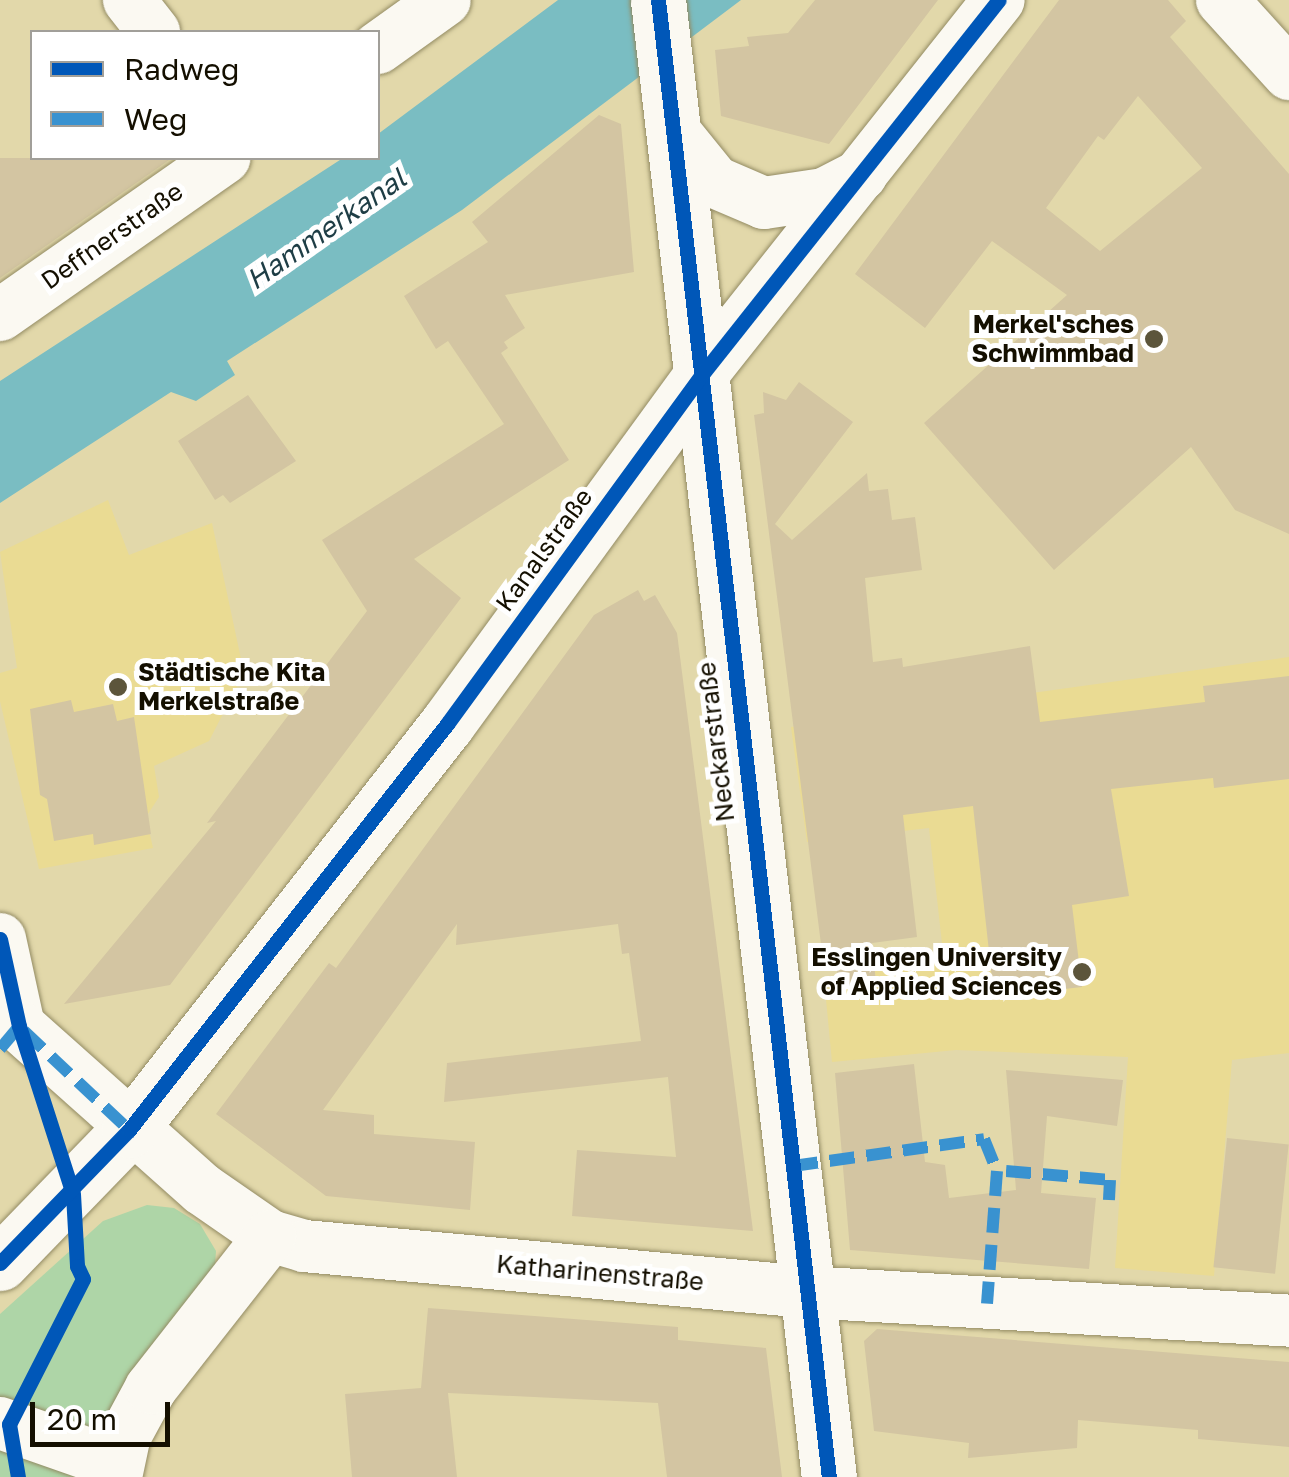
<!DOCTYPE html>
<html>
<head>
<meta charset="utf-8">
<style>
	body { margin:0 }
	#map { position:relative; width:1289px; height:1477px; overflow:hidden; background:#e2d8aa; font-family:"Golos Text",sans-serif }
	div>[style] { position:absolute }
	.built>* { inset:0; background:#eadb93 }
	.green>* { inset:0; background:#aed5a7 }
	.water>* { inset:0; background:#7abdc2 }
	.building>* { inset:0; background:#d3c5a2; transform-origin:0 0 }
	.roads { filter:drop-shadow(0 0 2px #938b63) drop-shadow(0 0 2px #938b63) }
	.street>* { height:52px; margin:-26px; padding:0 26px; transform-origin:26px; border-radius:26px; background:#fbf9f2 }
	.secondary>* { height:55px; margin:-27.5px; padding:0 27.5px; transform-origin:27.5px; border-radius:27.5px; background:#fbf9f2 }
	.quiet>* { height:12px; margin-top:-6px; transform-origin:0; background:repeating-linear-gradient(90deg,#3992d0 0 25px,transparent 0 37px) }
	.cycleway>* { height:15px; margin:-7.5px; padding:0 7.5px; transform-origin:7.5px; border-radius:7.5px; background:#0057b8 }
	.dots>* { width:28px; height:28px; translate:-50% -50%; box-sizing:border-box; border:5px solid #fff; border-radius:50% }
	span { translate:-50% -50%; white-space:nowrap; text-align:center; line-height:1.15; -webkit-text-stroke:10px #fff; paint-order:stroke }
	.street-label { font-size:25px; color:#140f00 }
	.poi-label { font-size:25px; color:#140f00; font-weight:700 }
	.right { translate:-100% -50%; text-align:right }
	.left { translate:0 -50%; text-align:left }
	.water-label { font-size:28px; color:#1e3d45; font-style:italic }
	.legend { position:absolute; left:30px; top:30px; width:350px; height:130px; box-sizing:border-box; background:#fff; border:2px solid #a19f99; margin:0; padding:12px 18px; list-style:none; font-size:30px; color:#140f00 }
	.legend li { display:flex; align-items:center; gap:20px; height:50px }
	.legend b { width:50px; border:2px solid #a19f99 }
	.scale { position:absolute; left:30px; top:1402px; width:140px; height:45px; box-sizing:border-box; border:5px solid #140f00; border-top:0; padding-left:12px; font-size:30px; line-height:35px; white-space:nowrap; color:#140f00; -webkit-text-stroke:8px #fff; paint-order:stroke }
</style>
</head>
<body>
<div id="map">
	<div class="built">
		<div style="clip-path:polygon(108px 500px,129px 555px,212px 523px,244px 673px,209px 741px,154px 766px,159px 797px,146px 817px,153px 848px,39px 869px,0 701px,0 673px,17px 668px,0 552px)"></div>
		<div style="clip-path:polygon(1289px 657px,1289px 1053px,1232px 1060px,1214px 1276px,1115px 1268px,1128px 1057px,956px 1050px,832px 1062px,825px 989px,876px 983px,874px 961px,943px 952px,929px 828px,807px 842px,791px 727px)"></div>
	</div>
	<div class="green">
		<div style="clip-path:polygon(147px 1205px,174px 1208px,200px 1224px,216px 1251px,215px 1265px,100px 1477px,0 1477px,0 1314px,103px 1221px)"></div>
	</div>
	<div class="water">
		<div style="clip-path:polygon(558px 0,741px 0,462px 210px,227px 361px,235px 375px,196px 401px,171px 392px,0 503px,0 381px,343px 158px,378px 158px,378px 134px)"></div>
	</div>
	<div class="building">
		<div style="clip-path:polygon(815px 0,938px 0,829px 144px,721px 116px,715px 50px,749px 46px,747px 37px,788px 33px)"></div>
		<div style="clip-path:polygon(evenodd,1059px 0,1168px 0,1186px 21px,1170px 37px,1289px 174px,1289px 534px,1235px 510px,1191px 447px,1054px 570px,924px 423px,1067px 295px,992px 241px,925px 328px,855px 274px,1059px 0,1138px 96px,1202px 168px,1100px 251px,1046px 208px,1098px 136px,1104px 140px,1138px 96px)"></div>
		<div style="clip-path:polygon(599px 115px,621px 124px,634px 272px,505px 295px,525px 328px,504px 342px,508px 348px,501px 353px,569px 460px,414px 559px,461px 598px,170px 985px,64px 1004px,216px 821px,207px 823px,367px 611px,322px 540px,504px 424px,448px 341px,436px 349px,404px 296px,488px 242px,472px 222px)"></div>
		<div style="clip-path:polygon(0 158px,172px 158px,0 278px)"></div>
		<div style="clip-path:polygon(799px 382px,853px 422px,775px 524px,792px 540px,867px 473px,869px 491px,888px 489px,892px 520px,915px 517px,922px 570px,865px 578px,873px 662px,902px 658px,903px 667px,1030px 646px,1040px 722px,1205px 702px,1203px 686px,1289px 676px,1289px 779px,1214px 788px,1213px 778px,1111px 789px,1129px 896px,1072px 905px,1082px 987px,994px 997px,973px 806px,903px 815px,917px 937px,872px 943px,876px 983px,840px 988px,836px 966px,824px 968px,754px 415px,764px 413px,763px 392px,786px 400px)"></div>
		<div style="clip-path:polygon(248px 395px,296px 461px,230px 503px,223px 495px,215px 500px,178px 441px)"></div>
		<div style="clip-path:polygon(638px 590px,644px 601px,655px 595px,677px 633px,753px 1231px,572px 1216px,577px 1150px,676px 1157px,668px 1077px,444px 1102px,447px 1063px,641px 1041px,629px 953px,622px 954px,618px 924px,456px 945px,457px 924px,323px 1110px,374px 1115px,374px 1134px,475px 1142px,470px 1210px,326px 1196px,216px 1114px,329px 963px,336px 968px,594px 615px)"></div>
		<div style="clip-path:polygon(71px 700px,74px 712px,113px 704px,117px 721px,134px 717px,151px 834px,94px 845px,93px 834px,54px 841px,47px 799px,40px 795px,30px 709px)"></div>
		<div style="clip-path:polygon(914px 1064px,925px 1162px,945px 1165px,949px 1198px,1016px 1190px,1006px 1070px,1123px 1080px,1117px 1126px,1047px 1116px,1041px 1193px,1096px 1198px,1089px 1269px,850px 1250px,835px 1073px)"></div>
		<div style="left:1227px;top:1138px;width:62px;height:130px;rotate:6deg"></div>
		<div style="clip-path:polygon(428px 1308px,678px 1327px,678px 1340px,766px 1348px,782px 1477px,667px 1477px,658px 1403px,448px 1393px,457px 1477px,352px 1477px,345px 1394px,421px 1388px)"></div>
		<div style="clip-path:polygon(877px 1329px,1289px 1362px,1289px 1447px,1198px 1439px,1198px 1430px,1078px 1420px,1077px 1448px,968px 1458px,969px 1443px,874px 1431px,864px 1341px)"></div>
	</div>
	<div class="roads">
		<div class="street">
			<div style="left:129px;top:0;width:41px;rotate:52deg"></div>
			<div style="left:1222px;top:0;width:100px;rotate:47.8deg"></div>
			<div style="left:378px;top:48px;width:82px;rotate:-35.6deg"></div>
			<div style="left:673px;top:130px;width:67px;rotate:51.1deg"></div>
			<div style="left:715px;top:182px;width:53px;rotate:23.2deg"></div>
			<div style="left:764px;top:203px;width:61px;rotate:-8.5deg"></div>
			<div style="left:824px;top:194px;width:42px;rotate:-27.2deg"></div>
			<div style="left:0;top:315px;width:274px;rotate:-35deg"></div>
			<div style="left:703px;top:373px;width:476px;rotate:-51.6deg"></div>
			<div style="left:0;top:939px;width:89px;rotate:77.7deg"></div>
			<div style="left:19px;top:1026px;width:245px;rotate:41.7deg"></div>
			<div style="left:202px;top:1189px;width:83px;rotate:34.7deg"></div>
			<div style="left:270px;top:1236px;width:35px;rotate:16deg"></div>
			<div style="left:304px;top:1246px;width:505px;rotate:5.23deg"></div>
			<div style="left:807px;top:1292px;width:483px;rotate:3.4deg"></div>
			<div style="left:0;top:1423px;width:124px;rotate:19.3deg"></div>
			<div style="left:116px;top:1477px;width:40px;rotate:-78deg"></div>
			<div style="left:124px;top:1438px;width:57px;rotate:-61.6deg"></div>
			<div style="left:151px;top:1388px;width:193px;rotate:-51.9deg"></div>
		</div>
		<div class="secondary">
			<div style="left:658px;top:0;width:1487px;rotate:83.4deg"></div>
			<div style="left:0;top:1263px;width:185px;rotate:-45.9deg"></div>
			<div style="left:129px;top:1130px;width:516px;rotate:-51.93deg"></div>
			<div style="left:447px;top:724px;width:434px;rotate:-53.9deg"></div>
		</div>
	</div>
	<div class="quiet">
		<div style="left:24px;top:1031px;width:144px;rotate:43.3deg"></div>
		<div style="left:0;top:1049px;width:30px;rotate:-50deg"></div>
		<div style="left:793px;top:1166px;width:193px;rotate:-8deg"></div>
		<div style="left:984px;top:1139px;width:35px;rotate:68deg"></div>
		<div style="left:997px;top:1171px;width:133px;rotate:94.3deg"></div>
		<div style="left:1006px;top:1171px;width:104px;rotate:4.9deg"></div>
		<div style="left:1110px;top:1180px;width:20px;rotate:93deg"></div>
	</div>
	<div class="cycleway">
		<div style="left:658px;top:0;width:1487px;rotate:83.4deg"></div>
		<div style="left:0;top:939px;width:89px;rotate:77.7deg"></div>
		<div style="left:19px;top:1026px;width:176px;rotate:72.2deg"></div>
		<div style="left:73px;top:1194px;width:72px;rotate:86.8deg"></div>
		<div style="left:77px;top:1266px;width:14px;rotate:65deg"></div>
		<div style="left:83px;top:1279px;width:163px;rotate:117deg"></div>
		<div style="left:9px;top:1424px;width:54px;rotate:80.4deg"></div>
		<div style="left:0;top:1263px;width:185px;rotate:-45.9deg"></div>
		<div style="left:129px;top:1130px;width:516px;rotate:-51.93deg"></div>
		<div style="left:447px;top:724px;width:434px;rotate:-53.9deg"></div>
		<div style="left:703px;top:373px;width:476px;rotate:-51.6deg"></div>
	</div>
	<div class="dots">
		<div style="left:1154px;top:339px;background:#5c553b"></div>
		<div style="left:118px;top:687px;background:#5c553b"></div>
		<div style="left:1082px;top:972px;background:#5c553b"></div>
	</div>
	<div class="street-label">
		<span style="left:112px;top:236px;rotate:-35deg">Deffnerstraße</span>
		<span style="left:544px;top:550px;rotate:-54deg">Kanalstraße</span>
		<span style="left:716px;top:742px;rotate:-97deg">Neckarstraße</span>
		<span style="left:600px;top:1273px;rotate:5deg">Katharinenstraße</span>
	</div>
	<div class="poi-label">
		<span class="right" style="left:1134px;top:339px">Merkel'sches<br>Schwimmbad</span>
		<span class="left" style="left:138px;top:687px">Städtische Kita<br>Merkelstraße</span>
		<span class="right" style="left:1062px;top:972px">Esslingen University<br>of Applied Sciences</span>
	</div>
	<div class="water-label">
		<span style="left:326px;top:229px;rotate:-35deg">Hammerkanal</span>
	</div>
	<ul class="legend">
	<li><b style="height:12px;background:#0057b8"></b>Radweg</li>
	<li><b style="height:12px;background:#3992d0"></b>Weg</li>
	</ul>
	<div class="scale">20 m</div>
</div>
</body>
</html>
